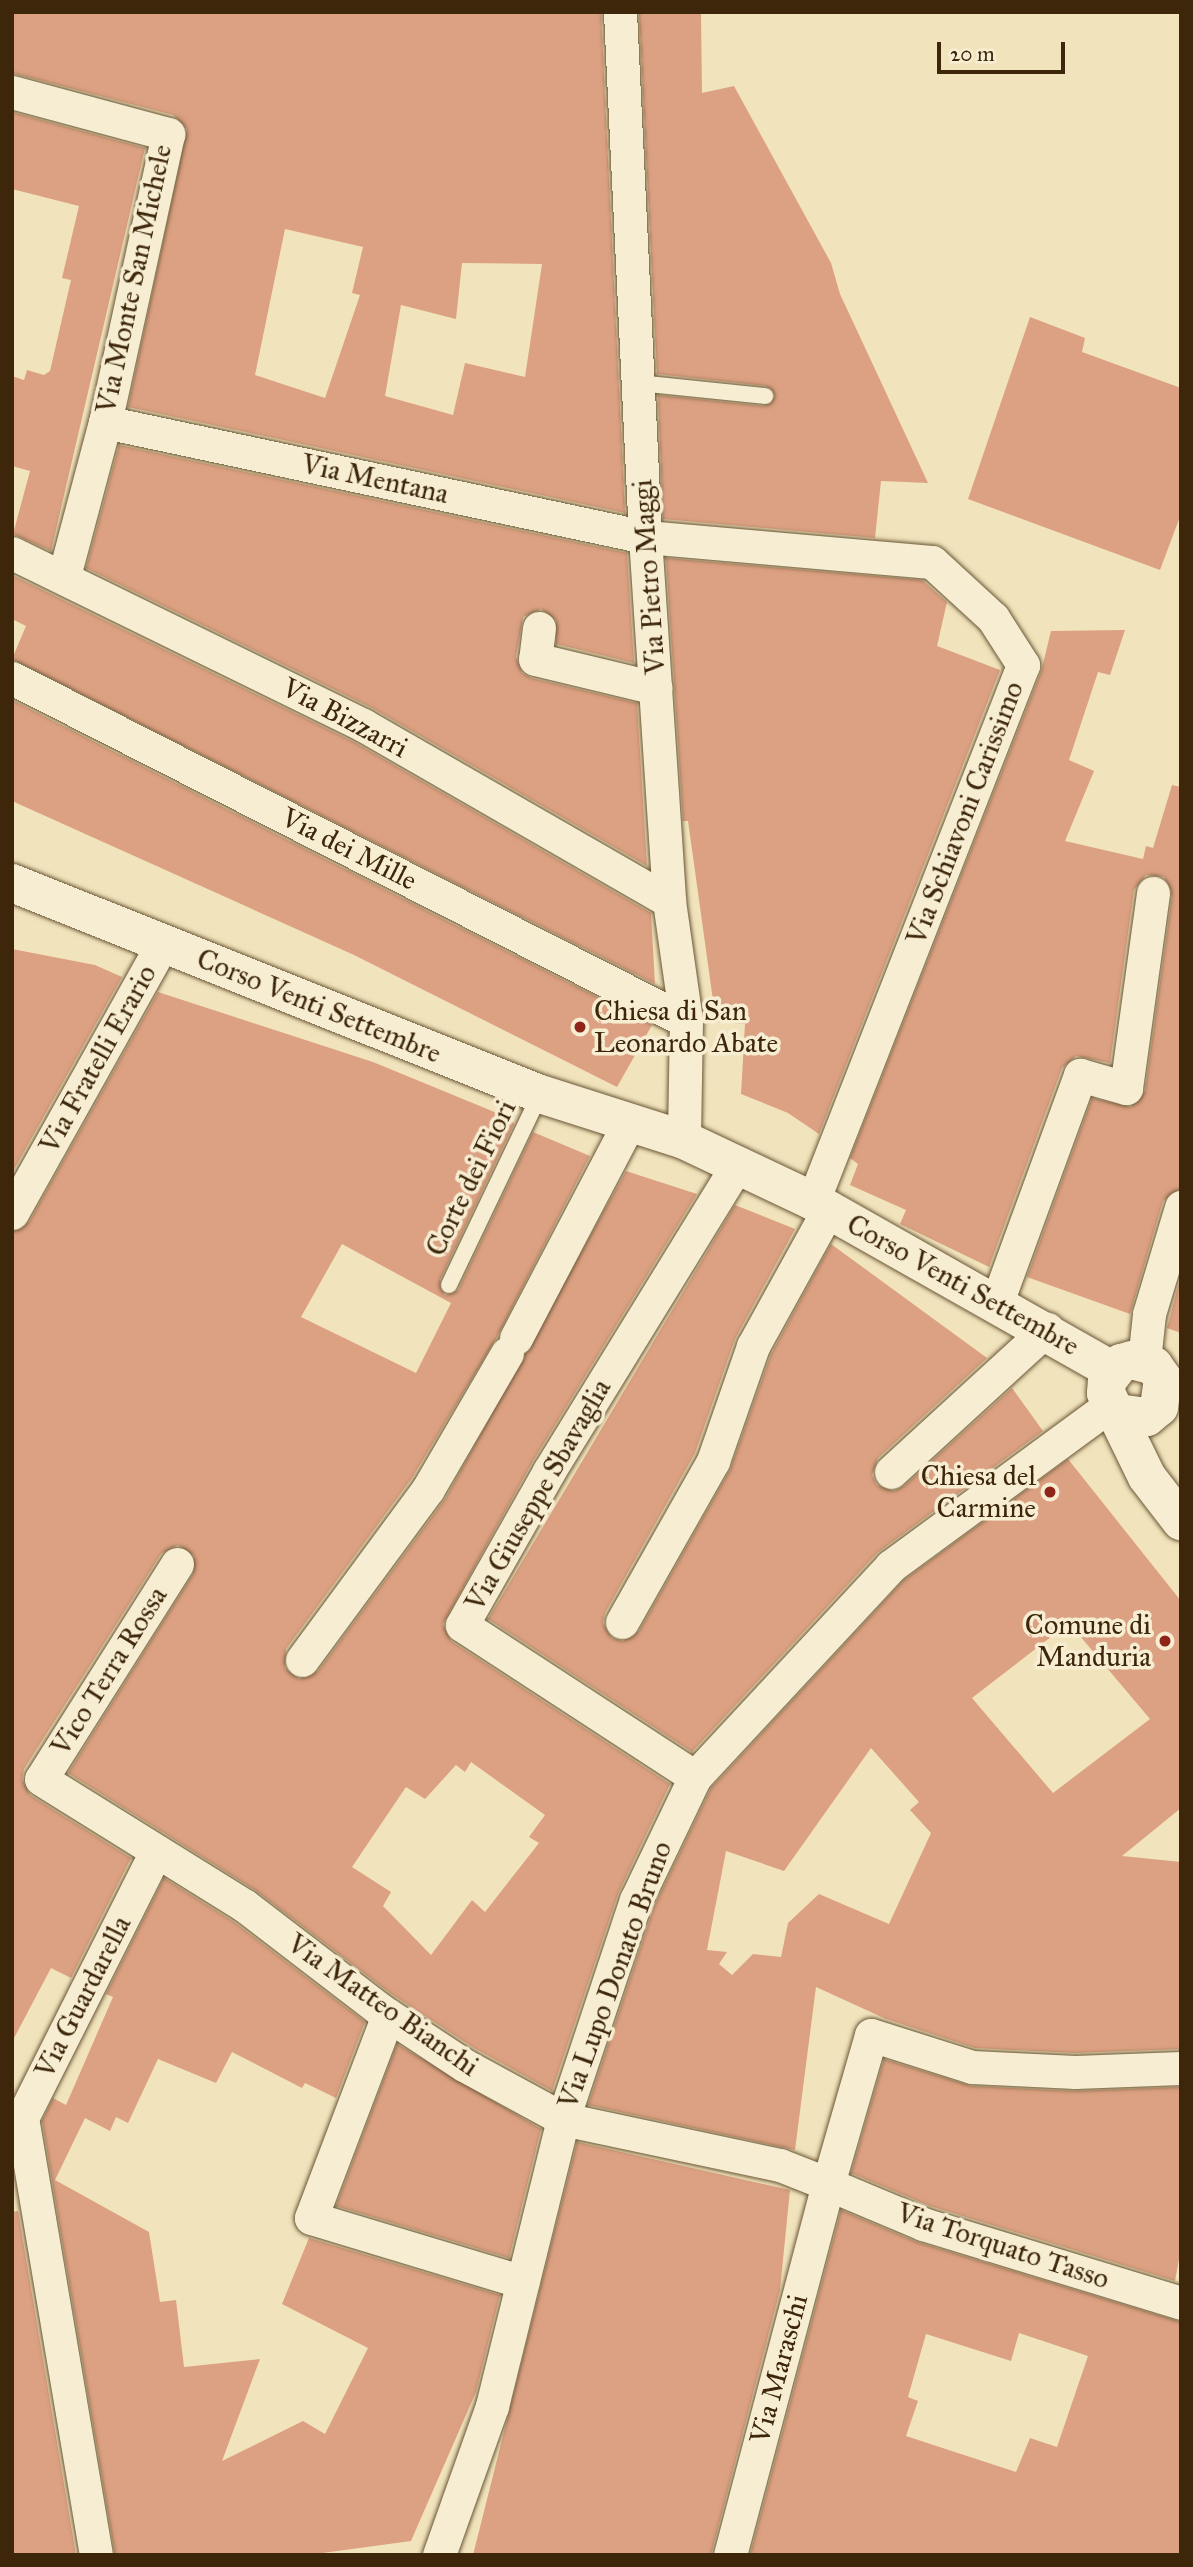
<!DOCTYPE html>
<html>
<head>
<meta charset="utf-8">
<style>
	body { margin:0 }
	#map { position:relative; width:1193px; height:2567px; overflow:hidden; background:#f1e4bc; font-family:"IM FELL Great Primer",serif }
	div>[style] { position:absolute }
	.building>* { inset:0; background:#dca182 }
	.roads { filter:drop-shadow(0 0 2px #6a5636) drop-shadow(0 0 2px #6a5636) }
	.lane>* { height:16px; margin:-8px; padding:0 8px; transform-origin:8px; border-radius:8px; background:#f6edd3 }
	.street>* { height:33px; margin:-16.5px; padding:0 16.5px; transform-origin:16.5px; border-radius:16.5px; background:#f6edd3 }
	.secondary>* { height:38px; margin:-19px; padding:0 19px; transform-origin:19px; border-radius:19px; background:#f6edd3 }
	.dots>* { width:19px; height:19px; translate:-50% -50%; box-sizing:border-box; border:4px solid #f6edd3; border-radius:50% }
	span { translate:-50% -50%; white-space:nowrap; text-align:center; line-height:1.15; -webkit-text-stroke:7px #f6edd3; paint-order:stroke }
	.street-label { font-size:28px; color:#3d2609 }
	.poi-label { font-size:28px; color:#3d2609 }
	.left { translate:0 -50%; text-align:left }
	.right { translate:-100% -50%; text-align:right }
	.frame { position:absolute; inset:0; border:14px solid #3d2609; pointer-events:none }
	.scale { position:absolute; left:937px; top:42px; width:128px; height:32px; box-sizing:border-box; border:4px solid #3d2609; border-top:0; padding-left:9px; font-size:21px; line-height:24px; white-space:nowrap; color:#3d2609; -webkit-text-stroke:5px #f6edd3; paint-order:stroke }
</style>
</head>
<body>
<div id="map">
	<div class="building">
		<div style="clip-path:polygon(evenodd,12px 12px,601px 12px,625px 513px,128px 407px,187px 129px,173px 115px,12px 73px,12px 12px,285px 229px,363px 247px,352px 293px,360px 295px,325px 398px,255px 375px,285px 229px,12px 12px,462px 263px,542px 264px,525px 377px,465px 363px,453px 415px,385px 396px,401px 305px,456px 319px,462px 263px)"></div>
		<div style="clip-path:polygon(639px 12px,701px 12px,702px 93px,734px 86px,831px 263px,840px 294px,928px 483px,881px 481px,875px 538px,663px 519px,658px 395px,764px 406px,775px 396px,766px 386px,657px 374px)"></div>
		<div style="clip-path:polygon(12px 112px,145px 148px,51px 551px,13px 534px,30px 471px,12px 466px,12px 376px,24px 380px,27px 370px,44px 375px,50px 371px,71px 280px,62px 278px,79px 206px,12px 189px)"></div>
		<div style="clip-path:polygon(1030px 317px,1085px 338px,1082px 352px,1181px 388px,1181px 514px,1160px 570px,968px 499px)"></div>
		<div style="clip-path:polygon(119px 445px,627px 553px,634px 663px,556px 644px,556px 620px,541px 609px,523px 617px,516px 657px,522px 673px,531px 678px,637px 703px,647px 866px,372px 708px,86px 568px)"></div>
		<div style="clip-path:polygon(666px 558px,922px 580px,947px 602px,937px 646px,1000px 670px,819px 1134px,788px 1113px,741px 1094px,745px 1024px,716px 1022px,688px 821px,683px 821px)"></div>
		<div style="clip-path:polygon(12px 575px,354px 742px,651px 913px,655px 984px,12px 659px,26px 626px,12px 619px)"></div>
		<div style="clip-path:polygon(1125px 630px,1110px 675px,1098px 672px,1069px 760px,1094px 771px,1065px 841px,1143px 859px,1146px 846px,1153px 848px,1172px 785px,1181px 787px,1181px 1188px,1163px 1201px,1130px 1314px,1027px 1277px,1092px 1098px,1131px 1107px,1145px 1091px,1172px 896px,1164px 877px,1146px 875px,1134px 890px,1110px 1063px,1076px 1056px,1062px 1068px,989px 1267px,900px 1224px,906px 1210px,850px 1185px,858px 1164px,850px 1158px,1041px 672px,1051px 631px)"></div>
		<div style="clip-path:polygon(12px 700px,652px 1025px,617px 1087px,354px 955px,12px 801px)"></div>
		<div style="clip-path:polygon(12px 949px,95px 965px,122px 977px,12px 1173px)"></div>
		<div style="clip-path:polygon(evenodd,158px 992px,373px 1062px,509px 1118px,514px 1124px,440px 1280px,445px 1295px,458px 1290px,533px 1132px,590px 1156px,497px 1337px,412px 1478px,286px 1649px,285px 1668px,299px 1679px,318px 1671px,445px 1499px,626px 1171px,697px 1194px,533px 1461px,443px 1624px,451px 1641px,670px 1784px,618px 1894px,552px 2091px,474px 2048px,390px 1993px,255px 1890px,68px 1773px,193px 1574px,194px 1556px,178px 1545px,161px 1554px,24px 1769px,22px 1779px,30px 1795px,131px 1858px,71px 1978px,51px 1968px,12px 2042px,12px 1232px,29px 1222px,158px 992px,342px 1244px,451px 1303px,416px 1373px,301px 1317px,342px 1244px,158px 992px,471px 1762px,545px 1815px,529px 1837px,539px 1843px,485px 1912px,472px 1900px,431px 1955px,383px 1906px,391px 1892px,352px 1867px,406px 1787px,425px 1799px,456px 1765px,465px 1772px,471px 1762px)"></div>
		<div style="clip-path:polygon(735px 1205px,795px 1229px,735px 1339px,695px 1453px,605px 1613px,603px 1623px,612px 1638px,623px 1641px,639px 1631px,730px 1470px,771px 1354px,831px 1244px,987px 1358px,878px 1458px,872px 1475px,877px 1485px,894px 1491px,904px 1486px,1012px 1388px,1043px 1431px,877px 1553px,692px 1752px,488px 1619px)"></div>
		<div style="clip-path:polygon(1181px 1275px,1181px 1333px,1167px 1328px)"></div>
		<div style="clip-path:polygon(evenodd,1068px 1459px,1181px 1601px,1181px 1808px,1122px 1856px,1181px 1862px,1181px 2049px,1075px 2053px,975px 2048px,886px 2019px,816px 1987px,795px 2150px,588px 2105px,654px 1907px,711px 1788px,904px 1580px,1068px 1459px,1069px 1623px,1150px 1719px,1053px 1793px,972px 1698px,1069px 1623px,1068px 1459px,871px 1748px,919px 1802px,910px 1810px,931px 1833px,889px 1924px,819px 1894px,788px 1923px,781px 1957px,753px 1954px,732px 1975px,719px 1964px,727px 1952px,707px 1950px,726px 1851px,784px 1871px,871px 1748px)"></div>
		<div style="clip-path:polygon(164px 1878px,234px 1922px,365px 2022px,336px 2098px,305px 2083px,302px 2088px,232px 2052px,216px 2083px,158px 2059px,128px 2123px,116px 2117px,110px 2131px,85px 2118px,55px 2180px,149px 2232px,160px 2302px,176px 2300px,184px 2367px,260px 2359px,222px 2461px,303px 2421px,325px 2434px,368px 2348px,282px 2304px,309px 2238px,500px 2295px,476px 2392px,411px 2541px,308px 2555px,115px 2555px,42px 2121px,53px 2098px,66px 2105px,113px 1997px,106px 1994px)"></div>
		<div style="clip-path:polygon(397px 2044px,541px 2129px,509px 2258px,336px 2206px)"></div>
		<div style="clip-path:polygon(884px 2059px,971px 2086px,1074px 2091px,1181px 2087px,1181px 2248px,1175px 2281px,930px 2206px,851px 2173px)"></div>
		<div style="clip-path:polygon(577px 2142px,790px 2190px,780px 2290px,711px 2555px,473px 2555px)"></div>
		<div style="clip-path:polygon(evenodd,841px 2210px,917px 2242px,1181px 2322px,1181px 2555px,750px 2555px,841px 2210px,1019px 2333px,1088px 2356px,1057px 2447px,1030px 2438px,1016px 2472px,906px 2436px,918px 2401px,908px 2397px,926px 2334px,1011px 2361px,1019px 2333px)"></div>
		<div style="clip-path:polygon(18px 2211px,76px 2555px,12px 2555px,12px 2212px)"></div>
	</div>
	<div class="roads">
		<div class="lane">
			<div style="left:639px;top:383px;width:127px;rotate:5.9deg"></div>
			<div style="left:449px;top:1285px;width:212px;rotate:-64.5deg"></div>
		</div>
		<div class="street">
			<div style="left:620px;top:12px;width:526px;rotate:87.27deg"></div>
			<div style="left:645px;top:537px;width:365px;rotate:86.2deg"></div>
			<div style="left:669px;top:901px;width:121px;rotate:81.9deg"></div>
			<div style="left:686px;top:1021px;width:119px;rotate:91deg"></div>
			<div style="left:12px;top:92px;width:162px;rotate:15.1deg"></div>
			<div style="left:168px;top:134px;width:295px;rotate:102.3deg"></div>
			<div style="left:105px;top:422px;width:159px;rotate:104.9deg"></div>
			<div style="left:105px;top:422px;width:552px;rotate:12.02deg"></div>
			<div style="left:645px;top:537px;width:288px;rotate:5deg"></div>
			<div style="left:932px;top:562px;width:83px;rotate:42.6deg"></div>
			<div style="left:993px;top:618px;width:56px;rotate:57.4deg"></div>
			<div style="left:1023px;top:665px;width:576px;rotate:111.39deg"></div>
			<div style="left:12px;top:553px;width:391px;rotate:26.1deg"></div>
			<div style="left:363px;top:725px;width:353px;rotate:29.9deg"></div>
			<div style="left:539px;top:628px;width:31px;rotate:97deg"></div>
			<div style="left:535px;top:659px;width:124px;rotate:13.5deg"></div>
			<div style="left:12px;top:678px;width:756px;rotate:26.97deg"></div>
			<div style="left:12px;top:1213px;width:309px;rotate:-60.8deg"></div>
			<div style="left:997px;top:1302px;width:242px;rotate:-69.9deg"></div>
			<div style="left:1080px;top:1075px;width:48px;rotate:15.8deg"></div>
			<div style="left:1126px;top:1088px;width:197px;rotate:-82.1deg"></div>
			<div style="left:516px;top:1338px;width:241px;rotate:-62.3deg"></div>
			<div style="left:1144px;top:1361px;width:47px;rotate:-83.9deg"></div>
			<div style="left:1149px;top:1314px;width:112px;rotate:-73.3deg"></div>
			<div style="left:891px;top:1472px;width:212px;rotate:-42.5deg"></div>
			<div style="left:177px;top:1564px;width:254px;rotate:122.3deg"></div>
			<div style="left:41px;top:1779px;width:240px;rotate:31.9deg"></div>
			<div style="left:245px;top:1906px;width:169px;rotate:37.5deg"></div>
			<div style="left:379px;top:2009px;width:102px;rotate:33.4deg"></div>
			<div style="left:464px;top:2065px;width:113px;rotate:28.6deg"></div>
			<div style="left:563px;top:2119px;width:222px;rotate:12deg"></div>
			<div style="left:780px;top:2165px;width:52px;rotate:21.6deg"></div>
			<div style="left:828px;top:2184px;width:155px;rotate:-73.9deg"></div>
			<div style="left:871px;top:2035px;width:106px;rotate:17.6deg"></div>
			<div style="left:972px;top:2067px;width:103px;rotate:2.8deg"></div>
			<div style="left:1075px;top:2072px;width:106px;rotate:-2.2deg"></div>
			<div style="left:622px;top:1622px;width:185px;rotate:-60.5deg"></div>
			<div style="left:713px;top:1461px;width:122px;rotate:-70.8deg"></div>
			<div style="left:753px;top:1346px;width:155px;rotate:-61.1deg"></div>
			<div style="left:302px;top:1660px;width:212px;rotate:-53.6deg"></div>
			<div style="left:428px;top:1489px;width:157px;rotate:-59.8deg"></div>
			<div style="left:695px;top:1777px;width:278px;rotate:-146.9deg"></div>
			<div style="left:462px;top:1625px;width:177px;rotate:-60.5deg"></div>
			<div style="left:549px;top:1471px;width:361px;rotate:-58.4deg"></div>
			<div style="left:388px;top:2015px;width:217px;rotate:110.8deg"></div>
			<div style="left:311px;top:2218px;width:221px;rotate:16.8deg"></div>
			<div style="left:96px;top:2555px;width:443px;rotate:-99.6deg"></div>
			<div style="left:22px;top:2118px;width:297px;rotate:-63.3deg"></div>
			<div style="left:439px;top:2555px;width:158px;rotate:-70.4deg"></div>
			<div style="left:492px;top:2406px;width:296px;rotate:-76.1deg"></div>
			<div style="left:563px;top:2119px;width:231px;rotate:-71.6deg"></div>
			<div style="left:636px;top:1900px;width:136px;rotate:-64.4deg"></div>
			<div style="left:695px;top:1777px;width:288px;rotate:-47.1deg"></div>
			<div style="left:891px;top:1566px;width:272px;rotate:-36.3deg"></div>
			<div style="left:730px;top:2555px;width:384px;rotate:-75.2deg"></div>
			<div style="left:828px;top:2184px;width:103px;rotate:22.8deg"></div>
			<div style="left:923px;top:2224px;width:270px;rotate:17deg"></div>
		</div>
		<div class="secondary">
			<div style="left:12px;top:883px;width:569px;rotate:21.78deg"></div>
			<div style="left:540px;top:1094px;width:151px;rotate:17.7deg"></div>
			<div style="left:684px;top:1140px;width:143px;rotate:25.3deg"></div>
			<div style="left:813px;top:1201px;width:345px;rotate:29.5deg"></div>
			<div style="left:1118px;top:1413px;width:29px;rotate:8deg"></div>
			<div style="left:1147px;top:1417px;width:16px;rotate:-40deg"></div>
			<div style="left:1159px;top:1407px;width:28px;rotate:-82deg"></div>
			<div style="left:1163px;top:1379px;width:16px;rotate:-125deg"></div>
			<div style="left:1154px;top:1366px;width:23px;rotate:-165deg"></div>
			<div style="left:1132px;top:1360px;width:11px;rotate:165deg"></div>
			<div style="left:1121px;top:1363px;width:23px;rotate:128deg"></div>
			<div style="left:1107px;top:1381px;width:12px;rotate:95deg"></div>
			<div style="left:1106px;top:1393px;width:93px;rotate:64deg"></div>
			<div style="left:1147px;top:1477px;width:56px;rotate:52.3deg"></div>
		</div>
	</div>
	<div class="dots">
		<div style="left:580px;top:1027px;background:#8f2418"></div>
		<div style="left:1050px;top:1492px;background:#8f2418"></div>
		<div style="left:1165px;top:1641px;background:#8f2418"></div>
	</div>
	<div class="street-label">
		<span style="left:134px;top:279px;rotate:-78deg">Via Monte San Michele</span>
		<span style="left:375px;top:479px;rotate:12deg">Via Mentana</span>
		<span style="left:649px;top:577px;rotate:-94deg">Via Pietro Maggi</span>
		<span style="left:345px;top:718px;rotate:28deg">Via Bizzarri</span>
		<span style="left:965px;top:813px;rotate:-69deg">Via Schiavoni Carissimo</span>
		<span style="left:349px;top:849px;rotate:27deg">Via dei Mille</span>
		<span style="left:319px;top:1006px;rotate:22deg">Corso Venti Settembre</span>
		<span style="left:98px;top:1059px;rotate:-61deg">Via Fratelli Erario</span>
		<span style="left:471px;top:1178px;rotate:-64deg">Corte dei Fiori</span>
		<span style="left:963px;top:1285px;rotate:29deg">Corso Venti Settembre</span>
		<span style="left:538px;top:1495px;rotate:-60deg">Via Giuseppe Sbavaglia</span>
		<span style="left:109px;top:1671px;rotate:-58deg">Vico Terra Rossa</span>
		<span style="left:615px;top:1975px;rotate:-70deg">Via Lupo Donato Bruno</span>
		<span style="left:83px;top:1997px;rotate:-63deg">Via Guardarella</span>
		<span style="left:383px;top:2005px;rotate:35deg">Via Matteo Bianchi</span>
		<span style="left:1003px;top:2246px;rotate:18deg">Via Torquato Tasso</span>
		<span style="left:779px;top:2369px;rotate:-75deg">Via Maraschi</span>
	</div>
	<div class="poi-label">
		<span class="left" style="left:594px;top:1027px">Chiesa di San<br>Leonardo Abate</span>
		<span class="right" style="left:1036px;top:1492px">Chiesa del<br>Carmine</span>
		<span class="right" style="left:1151px;top:1641px">Comune di<br>Manduria</span>
	</div>
	<div class="frame"></div>
	<div class="scale">20 m</div>
</div>
</body>
</html>
